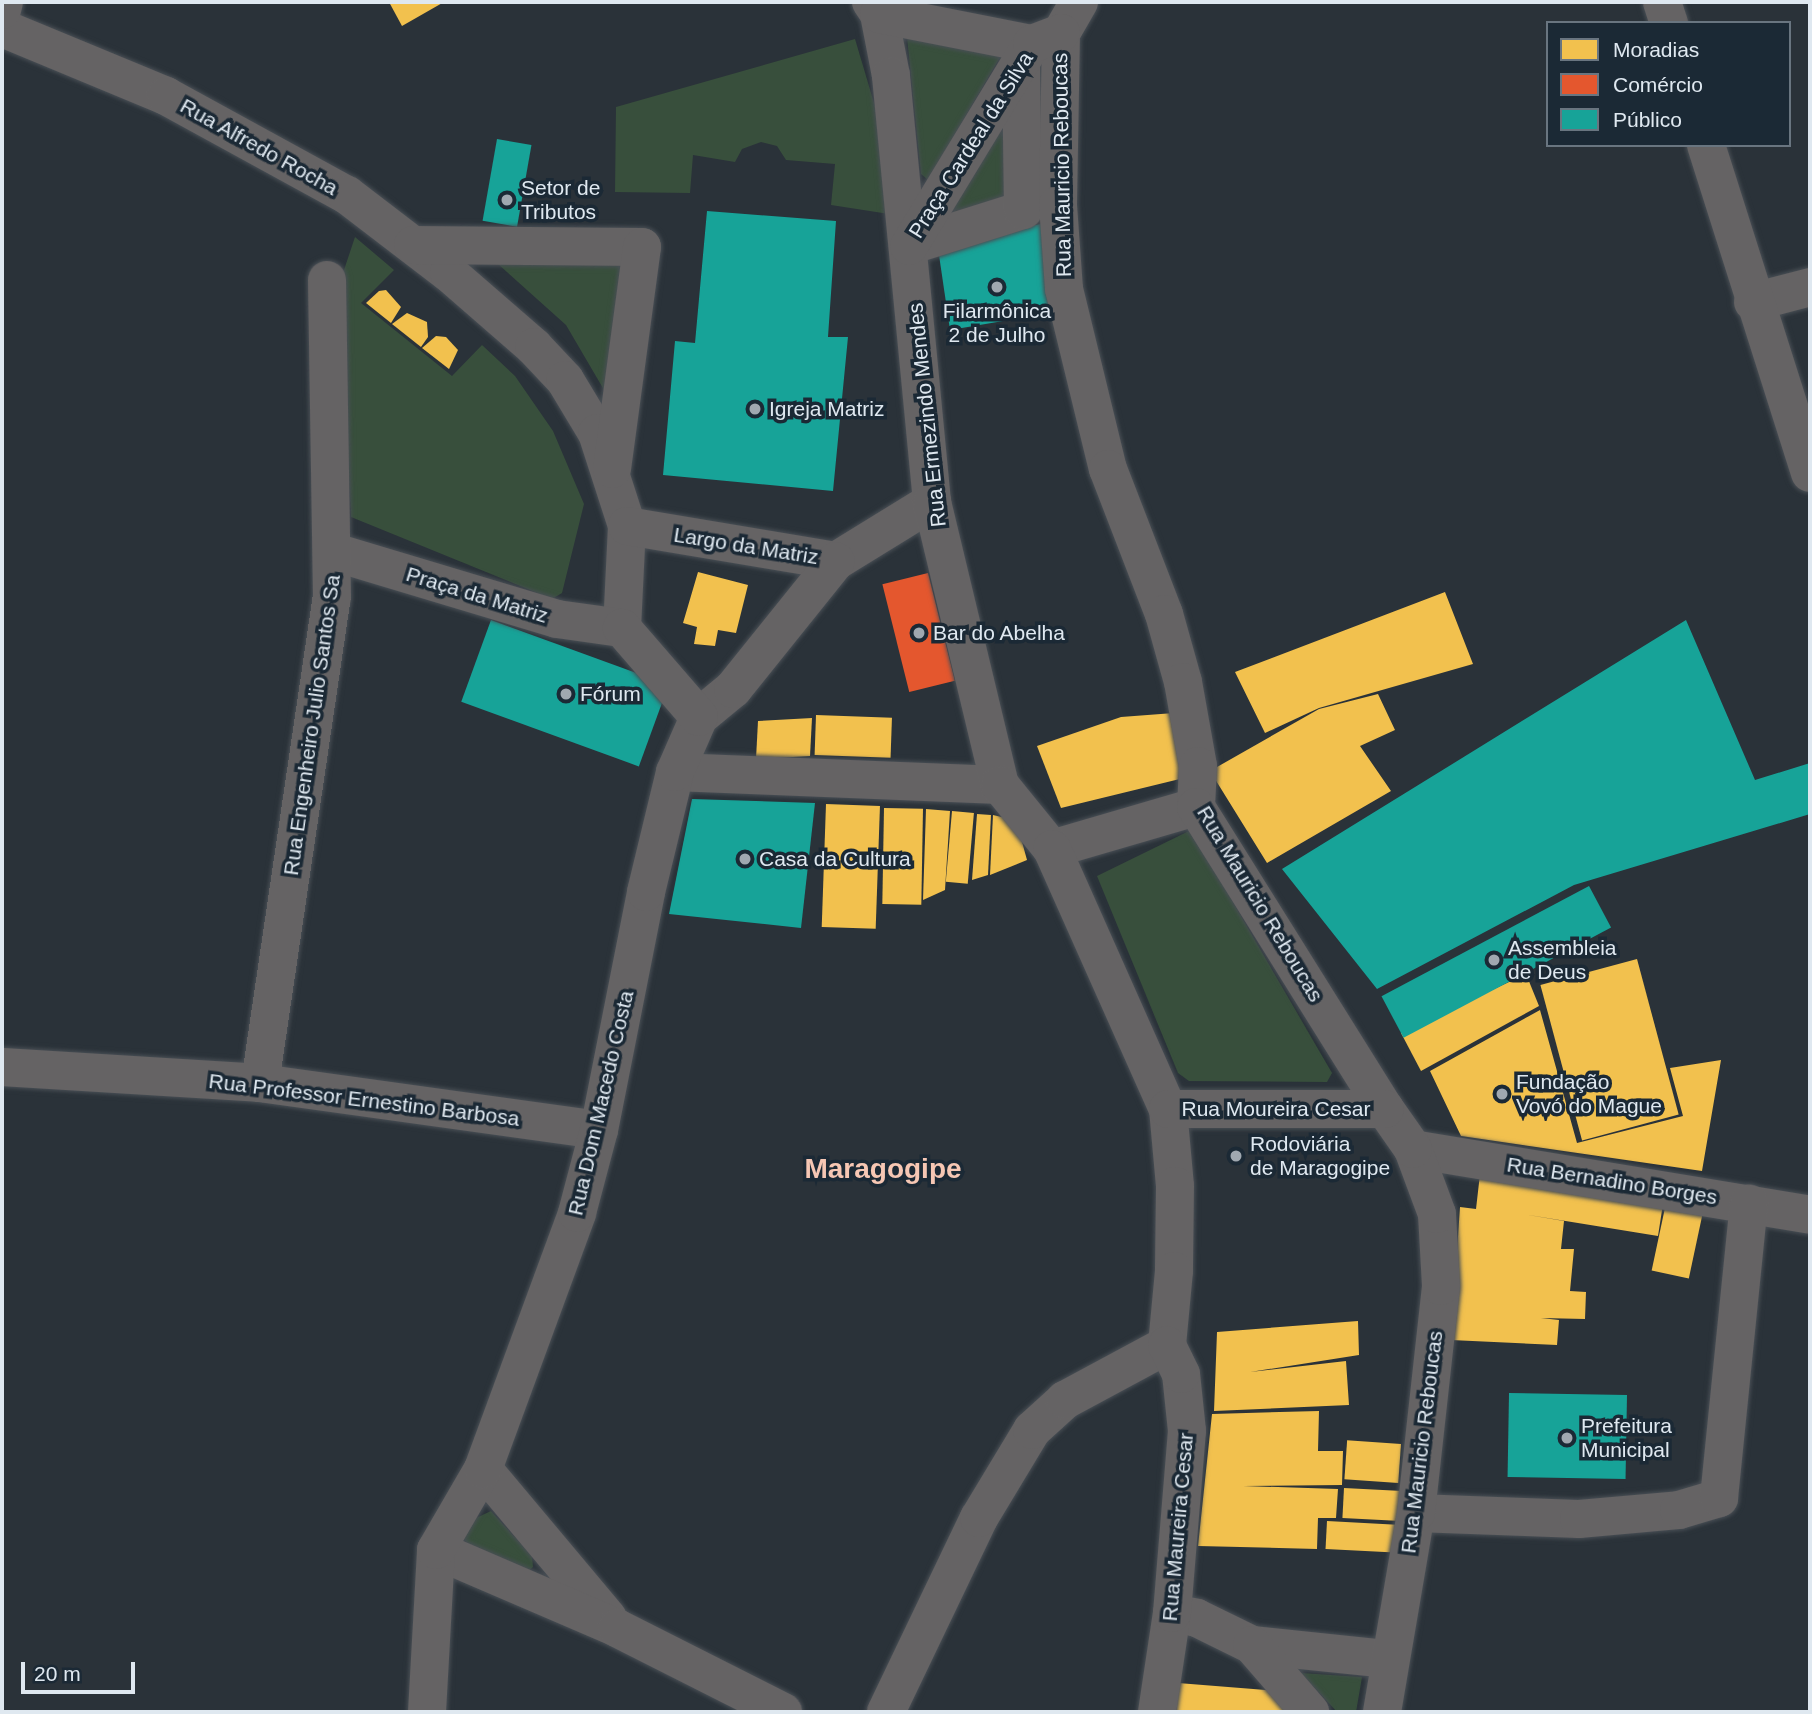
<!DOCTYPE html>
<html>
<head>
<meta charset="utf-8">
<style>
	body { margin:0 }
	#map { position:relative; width:1812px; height:1714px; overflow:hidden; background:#2a3239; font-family:Helvetica,sans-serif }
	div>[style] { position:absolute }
	.green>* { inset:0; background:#384f3c }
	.homes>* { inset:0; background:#f2c14e; transform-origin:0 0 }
	.shops>* { inset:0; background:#e4572e; transform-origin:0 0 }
	.public>* { inset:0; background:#17a398; transform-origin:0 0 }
	.roads { filter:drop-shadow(0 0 2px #494f55) drop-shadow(0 0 2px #494f55) }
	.minor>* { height:38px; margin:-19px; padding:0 19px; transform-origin:19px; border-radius:19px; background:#656364 }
	.tertiary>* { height:38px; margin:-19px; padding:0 19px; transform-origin:19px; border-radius:19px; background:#656364 }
	.dots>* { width:19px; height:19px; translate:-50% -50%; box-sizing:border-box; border:4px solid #1b2935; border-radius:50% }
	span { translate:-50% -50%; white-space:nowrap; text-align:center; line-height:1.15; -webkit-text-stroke:7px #1b2935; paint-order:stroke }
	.street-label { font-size:21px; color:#dfe8f0 }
	.poi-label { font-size:21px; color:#dfe8f0 }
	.left { translate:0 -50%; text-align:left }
	.district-label { font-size:28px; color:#f6c7b4; font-weight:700 }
	.frame { position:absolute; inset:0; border:4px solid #dfe8f0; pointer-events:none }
	.legend { position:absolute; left:1546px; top:21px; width:245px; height:126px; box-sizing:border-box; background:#1b2935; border:2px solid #697580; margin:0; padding:9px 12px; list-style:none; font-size:21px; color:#dfe8f0 }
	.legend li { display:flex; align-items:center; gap:14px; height:35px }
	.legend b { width:35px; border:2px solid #697580 }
	.scale { position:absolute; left:21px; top:1662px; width:114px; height:32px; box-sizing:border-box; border:4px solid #dfe8f0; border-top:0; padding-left:9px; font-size:21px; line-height:24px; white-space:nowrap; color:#dfe8f0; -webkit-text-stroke:5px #1b2935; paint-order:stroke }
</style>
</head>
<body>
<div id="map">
	<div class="green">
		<div style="clip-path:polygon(907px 37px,1002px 54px,928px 180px,921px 174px)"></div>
		<div style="clip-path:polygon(855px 39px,877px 113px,889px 214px,831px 205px,835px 164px,786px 160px,777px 146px,761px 142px,742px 149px,735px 162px,693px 155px,690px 193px,615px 192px,616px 107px)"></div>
		<div style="clip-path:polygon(1008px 117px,1016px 203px,952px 217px,951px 210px)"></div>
		<div style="clip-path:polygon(355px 237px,394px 270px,361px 303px,452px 376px,482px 345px,515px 376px,553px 431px,584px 504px,562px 593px,552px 599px,351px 517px,340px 282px)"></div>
		<div style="clip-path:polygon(623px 257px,607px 395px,566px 325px,498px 264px)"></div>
		<div style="clip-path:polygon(1191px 830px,1332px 1073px,1327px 1082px,1189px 1081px,1178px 1073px,1097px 876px)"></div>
		<div style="clip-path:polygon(491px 1511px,532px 1556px,533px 1567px,527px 1572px,467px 1546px,464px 1538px,476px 1518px)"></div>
		<div style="clip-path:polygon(1301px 1673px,1362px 1677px,1356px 1712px,1337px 1712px)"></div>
	</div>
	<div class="homes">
		<div style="clip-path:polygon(389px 2px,444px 2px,402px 26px)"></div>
		<div style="clip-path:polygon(386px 290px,401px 307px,391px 323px,366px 303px,379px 291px)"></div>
		<div style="clip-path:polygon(407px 313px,427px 322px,428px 337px,421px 347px,392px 324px)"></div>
		<div style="clip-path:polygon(436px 336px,446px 337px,458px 350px,449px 369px,422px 348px)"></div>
		<div style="clip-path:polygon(698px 572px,748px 585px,736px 633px,718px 630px,715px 646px,694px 644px,697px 627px,683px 623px)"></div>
		<div style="clip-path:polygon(1445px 592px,1473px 664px,1319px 708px,1265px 733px,1235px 672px)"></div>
		<div style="clip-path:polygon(1378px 694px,1395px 730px,1360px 746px,1391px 791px,1267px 863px,1210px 771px,1319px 709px)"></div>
		<div style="clip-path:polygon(1174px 713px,1188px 777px,1061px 808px,1037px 746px,1121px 717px)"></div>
		<div style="left:816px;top:715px;width:76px;height:40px;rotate:2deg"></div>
		<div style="clip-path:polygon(812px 718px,810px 756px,756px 759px,758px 721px)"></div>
		<div style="left:826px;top:804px;width:54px;height:123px;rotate:2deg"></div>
		<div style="left:884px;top:808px;width:39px;height:96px;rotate:1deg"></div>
		<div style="clip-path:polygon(926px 809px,950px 811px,945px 890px,923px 900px)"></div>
		<div style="left:952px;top:811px;width:22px;height:71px;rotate:5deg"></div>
		<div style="clip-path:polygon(977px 814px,991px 815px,988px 875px,972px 880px)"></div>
		<div style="clip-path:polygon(993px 815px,1006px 818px,1021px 838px,1027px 860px,990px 875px)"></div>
		<div style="left:1637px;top:959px;width:161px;height:100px;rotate:75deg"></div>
		<div style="clip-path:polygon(1526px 974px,1539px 1006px,1421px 1071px,1401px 1033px)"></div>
		<div style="clip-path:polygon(1540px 1010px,1577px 1143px,1683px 1116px,1670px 1068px,1721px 1060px,1702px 1171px,1461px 1136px,1430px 1071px)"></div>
		<div style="clip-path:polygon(1480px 1174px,1663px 1204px,1658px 1236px,1522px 1214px,1564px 1221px,1561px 1249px,1574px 1249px,1570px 1291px,1586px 1292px,1585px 1319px,1541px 1318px,1559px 1320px,1557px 1345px,1451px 1340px,1460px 1207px,1476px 1209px)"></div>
		<div style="left:1666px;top:1203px;width:38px;height:69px;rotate:12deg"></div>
		<div style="clip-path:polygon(1358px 1321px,1359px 1355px,1250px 1372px,1346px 1361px,1349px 1405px,1214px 1411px,1217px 1332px)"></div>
		<div style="clip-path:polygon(1319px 1411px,1318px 1451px,1343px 1451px,1342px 1485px,1243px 1486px,1338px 1489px,1336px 1518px,1318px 1518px,1317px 1549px,1198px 1546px,1212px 1414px)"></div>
		<div style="left:1401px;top:1444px;width:39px;height:54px;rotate:94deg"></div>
		<div style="left:1344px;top:1488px;width:68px;height:30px;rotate:3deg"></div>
		<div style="left:1327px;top:1521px;width:79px;height:28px;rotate:3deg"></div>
		<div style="clip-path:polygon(1178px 1683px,1277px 1691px,1296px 1712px,1176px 1712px)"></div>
	</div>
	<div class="shops">
		<div style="left:928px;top:573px;width:111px;height:47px;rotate:76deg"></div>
	</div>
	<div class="public">
		<div style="left:497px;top:139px;width:35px;height:83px;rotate:10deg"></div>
		<div style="clip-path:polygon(707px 211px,836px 221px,828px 337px,848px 337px,833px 491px,663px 475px,675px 341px,695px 343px)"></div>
		<div style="clip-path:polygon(1055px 221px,1051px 313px,950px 330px,939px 255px,954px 242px)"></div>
		<div style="left:491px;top:620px;width:189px;height:87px;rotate:20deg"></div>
		<div style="clip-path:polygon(1686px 620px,1755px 780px,1810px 763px,1810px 814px,1574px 885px,1377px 989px,1282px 869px)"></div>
		<div style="clip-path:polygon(692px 799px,815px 803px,801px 928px,669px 914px)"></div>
		<div style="left:1589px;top:886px;width:47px;height:235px;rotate:62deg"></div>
		<div style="left:1627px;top:1395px;width:84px;height:118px;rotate:91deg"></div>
	</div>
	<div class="roads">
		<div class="minor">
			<div style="left:2px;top:28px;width:178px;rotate:22.5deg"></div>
			<div style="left:166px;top:96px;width:206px;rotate:28.7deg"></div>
			<div style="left:347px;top:195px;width:128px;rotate:37.4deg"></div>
			<div style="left:449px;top:273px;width:113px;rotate:41deg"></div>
			<div style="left:534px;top:347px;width:45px;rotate:46.8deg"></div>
			<div style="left:565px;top:380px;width:62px;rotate:58.9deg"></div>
			<div style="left:597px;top:433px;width:98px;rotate:72.1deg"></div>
			<div style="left:627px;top:526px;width:102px;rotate:92.8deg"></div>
			<div style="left:413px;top:245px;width:229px;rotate:0.5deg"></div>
			<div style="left:642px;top:247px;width:224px;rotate:97.7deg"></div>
			<div style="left:909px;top:246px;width:120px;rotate:-17.5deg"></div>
			<div style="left:1023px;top:210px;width:149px;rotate:-90.8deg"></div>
			<div style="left:1753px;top:302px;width:59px;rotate:-14.7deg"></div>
			<div style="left:627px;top:526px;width:212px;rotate:9.5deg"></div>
			<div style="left:836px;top:561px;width:113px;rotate:-31.6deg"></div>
			<div style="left:334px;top:552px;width:233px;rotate:16.7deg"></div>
			<div style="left:557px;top:619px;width:66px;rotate:7.9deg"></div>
			<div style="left:699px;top:717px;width:44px;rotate:-39.5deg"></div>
			<div style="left:733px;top:689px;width:164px;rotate:-51.2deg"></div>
			<div style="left:675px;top:772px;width:325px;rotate:2.3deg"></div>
			<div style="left:1052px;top:849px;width:150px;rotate:-16.3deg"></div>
			<div style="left:2px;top:1067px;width:258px;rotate:3.5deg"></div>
			<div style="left:260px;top:1083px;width:342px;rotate:7.9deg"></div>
			<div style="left:260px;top:1083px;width:490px;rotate:-81.6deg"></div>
			<div style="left:332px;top:598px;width:318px;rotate:-90.9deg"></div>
			<div style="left:1413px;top:1149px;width:402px;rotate:9.4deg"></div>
			<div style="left:483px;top:1469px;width:194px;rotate:50deg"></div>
			<div style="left:1416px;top:1513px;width:163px;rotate:2.1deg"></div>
			<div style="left:1579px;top:1519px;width:100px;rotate:-5.1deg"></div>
			<div style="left:1679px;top:1510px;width:42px;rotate:-16.7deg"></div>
			<div style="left:1719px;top:1498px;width:296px;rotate:-84.2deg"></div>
			<div style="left:436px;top:1550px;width:197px;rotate:23.3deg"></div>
			<div style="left:617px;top:1628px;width:186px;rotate:26.8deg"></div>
			<div style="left:1252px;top:1645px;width:137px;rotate:5.9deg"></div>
			<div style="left:427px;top:1712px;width:162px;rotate:-86.8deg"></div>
			<div style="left:436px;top:1550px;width:94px;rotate:-59.9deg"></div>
			<div style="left:483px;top:1469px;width:273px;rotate:-69.8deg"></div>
			<div style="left:577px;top:1213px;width:86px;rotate:-75.2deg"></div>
			<div style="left:599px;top:1130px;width:243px;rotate:-78.8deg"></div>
			<div style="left:646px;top:892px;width:123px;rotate:-76.4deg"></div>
			<div style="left:675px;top:772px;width:60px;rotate:-66.4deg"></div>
			<div style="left:699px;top:717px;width:118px;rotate:-130.9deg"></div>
			<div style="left:1382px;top:1712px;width:202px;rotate:-80.3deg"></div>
			<div style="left:1416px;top:1513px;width:228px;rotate:-83.7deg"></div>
			<div style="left:1441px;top:1286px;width:72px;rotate:-93.2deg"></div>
			<div style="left:1437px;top:1214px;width:69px;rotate:-110.3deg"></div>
			<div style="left:1413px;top:1149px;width:49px;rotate:-125deg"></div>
		</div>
		<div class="tertiary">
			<div style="left:871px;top:2px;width:14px;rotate:56deg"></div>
			<div style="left:879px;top:14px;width:63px;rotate:79deg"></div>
			<div style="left:891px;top:76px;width:428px;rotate:84.5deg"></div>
			<div style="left:932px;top:502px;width:291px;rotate:76.5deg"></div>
			<div style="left:1000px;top:785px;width:82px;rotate:50.9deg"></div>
			<div style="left:1052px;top:849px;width:285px;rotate:66deg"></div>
			<div style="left:1168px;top:1109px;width:77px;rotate:84.8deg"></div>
			<div style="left:1175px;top:1186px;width:85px;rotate:90.7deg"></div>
			<div style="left:1174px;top:1271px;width:74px;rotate:95.4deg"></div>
			<div style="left:1079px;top:2px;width:36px;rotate:120deg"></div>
			<div style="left:1061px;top:33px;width:172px;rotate:91deg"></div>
			<div style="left:1058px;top:205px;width:84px;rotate:85.9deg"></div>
			<div style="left:1064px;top:289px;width:185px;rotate:76.3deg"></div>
			<div style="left:1108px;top:469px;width:155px;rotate:68.9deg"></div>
			<div style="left:1164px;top:614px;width:71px;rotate:74.4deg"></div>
			<div style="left:1183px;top:682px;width:85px;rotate:79.9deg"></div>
			<div style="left:1198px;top:766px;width:41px;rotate:92.8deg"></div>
			<div style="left:1196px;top:807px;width:356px;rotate:58deg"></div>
			<div style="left:1662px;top:2px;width:22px;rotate:72deg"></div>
			<div style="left:2px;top:10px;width:8px;rotate:-76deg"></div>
			<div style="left:879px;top:14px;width:156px;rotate:11.1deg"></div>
			<div style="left:1706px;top:145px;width:344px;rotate:72.4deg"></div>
			<div style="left:909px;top:246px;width:237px;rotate:-58.7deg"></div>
			<div style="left:1032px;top:44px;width:31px;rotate:-21deg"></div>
			<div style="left:1168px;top:1109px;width:217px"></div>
			<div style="left:1172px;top:1613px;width:25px;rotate:11deg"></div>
			<div style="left:1197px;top:1618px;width:61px;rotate:26.1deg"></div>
			<div style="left:1252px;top:1645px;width:89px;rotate:49.1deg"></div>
			<div style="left:886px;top:1712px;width:215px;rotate:-64.4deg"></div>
			<div style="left:979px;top:1518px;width:103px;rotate:-58.9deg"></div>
			<div style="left:1032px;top:1430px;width:45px;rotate:-42.3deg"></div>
			<div style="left:1065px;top:1400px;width:116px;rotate:-28.3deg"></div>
			<div style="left:1157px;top:1712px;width:100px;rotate:-81.4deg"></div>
			<div style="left:1172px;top:1613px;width:183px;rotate:-85.3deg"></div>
			<div style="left:1187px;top:1431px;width:57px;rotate:-96deg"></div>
			<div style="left:1181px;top:1374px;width:32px;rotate:-116deg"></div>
		</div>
	</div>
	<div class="dots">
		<div style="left:507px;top:200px;background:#a0a8b0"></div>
		<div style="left:997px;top:287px;background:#a0a8b0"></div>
		<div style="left:755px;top:409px;background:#a0a8b0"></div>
		<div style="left:919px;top:633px;background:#a0a8b0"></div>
		<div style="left:566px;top:694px;background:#a0a8b0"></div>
		<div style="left:745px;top:859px;background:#a0a8b0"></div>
		<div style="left:1494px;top:960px;background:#a0a8b0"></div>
		<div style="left:1502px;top:1094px;background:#a0a8b0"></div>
		<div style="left:1236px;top:1156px;background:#a0a8b0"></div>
		<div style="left:1567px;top:1438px;background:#a0a8b0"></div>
	</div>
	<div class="street-label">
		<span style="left:971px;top:145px;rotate:-58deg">Praça Cardeal da Silva</span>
		<span style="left:259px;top:147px;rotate:29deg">Rua Alfredo Rocha</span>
		<span style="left:1062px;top:165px;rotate:-91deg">Rua Mauricio Reboucas</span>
		<span style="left:927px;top:415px;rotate:-96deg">Rua Ermezindo Mendes</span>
		<span style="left:746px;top:546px;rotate:9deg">Largo da Matriz</span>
		<span style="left:477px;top:595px;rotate:17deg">Praça da Matriz</span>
		<span style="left:312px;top:725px;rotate:-82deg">Rua Engenheiro Julio Santos Sa</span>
		<span style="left:1260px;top:904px;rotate:59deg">Rua Mauricio Reboucas</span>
		<span style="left:364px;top:1100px;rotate:7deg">Rua Professor Ernestino Barbosa</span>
		<span style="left:601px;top:1103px;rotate:-77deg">Rua Dom Macedo Costa</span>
		<span style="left:1276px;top:1109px">Rua Moureira Cesar</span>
		<span style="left:1612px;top:1181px;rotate:9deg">Rua Bernadino Borges</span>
		<span style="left:1422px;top:1442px;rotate:-83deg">Rua Mauricio Reboucas</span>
		<span style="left:1178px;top:1527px;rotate:-85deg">Rua Maureira Cesar</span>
	</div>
	<div class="poi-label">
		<span class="left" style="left:521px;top:200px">Setor de<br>Tributos</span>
		<span style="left:997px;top:323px">Filarmônica<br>2 de Julho</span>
		<span class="left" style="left:769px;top:409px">Igreja Matriz</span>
		<span class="left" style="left:933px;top:633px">Bar do Abelha</span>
		<span class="left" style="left:580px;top:694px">Fórum</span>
		<span class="left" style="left:759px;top:859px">Casa da Cultura</span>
		<span class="left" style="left:1508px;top:960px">Assembleia<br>de Deus</span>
		<span class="left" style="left:1516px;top:1094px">Fundação<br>Vovó do Mague</span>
		<span class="left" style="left:1250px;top:1156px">Rodoviária<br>de Maragogipe</span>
		<span class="left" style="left:1581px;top:1438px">Prefeitura<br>Municipal</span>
	</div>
	<div class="district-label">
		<span style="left:883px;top:1169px">Maragogipe</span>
	</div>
	<div class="frame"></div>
	<ul class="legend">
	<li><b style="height:19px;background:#f2c14e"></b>Moradias</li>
	<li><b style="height:19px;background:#e4572e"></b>Comércio</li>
	<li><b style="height:19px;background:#17a398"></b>Público</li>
	</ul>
	<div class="scale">20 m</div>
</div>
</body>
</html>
